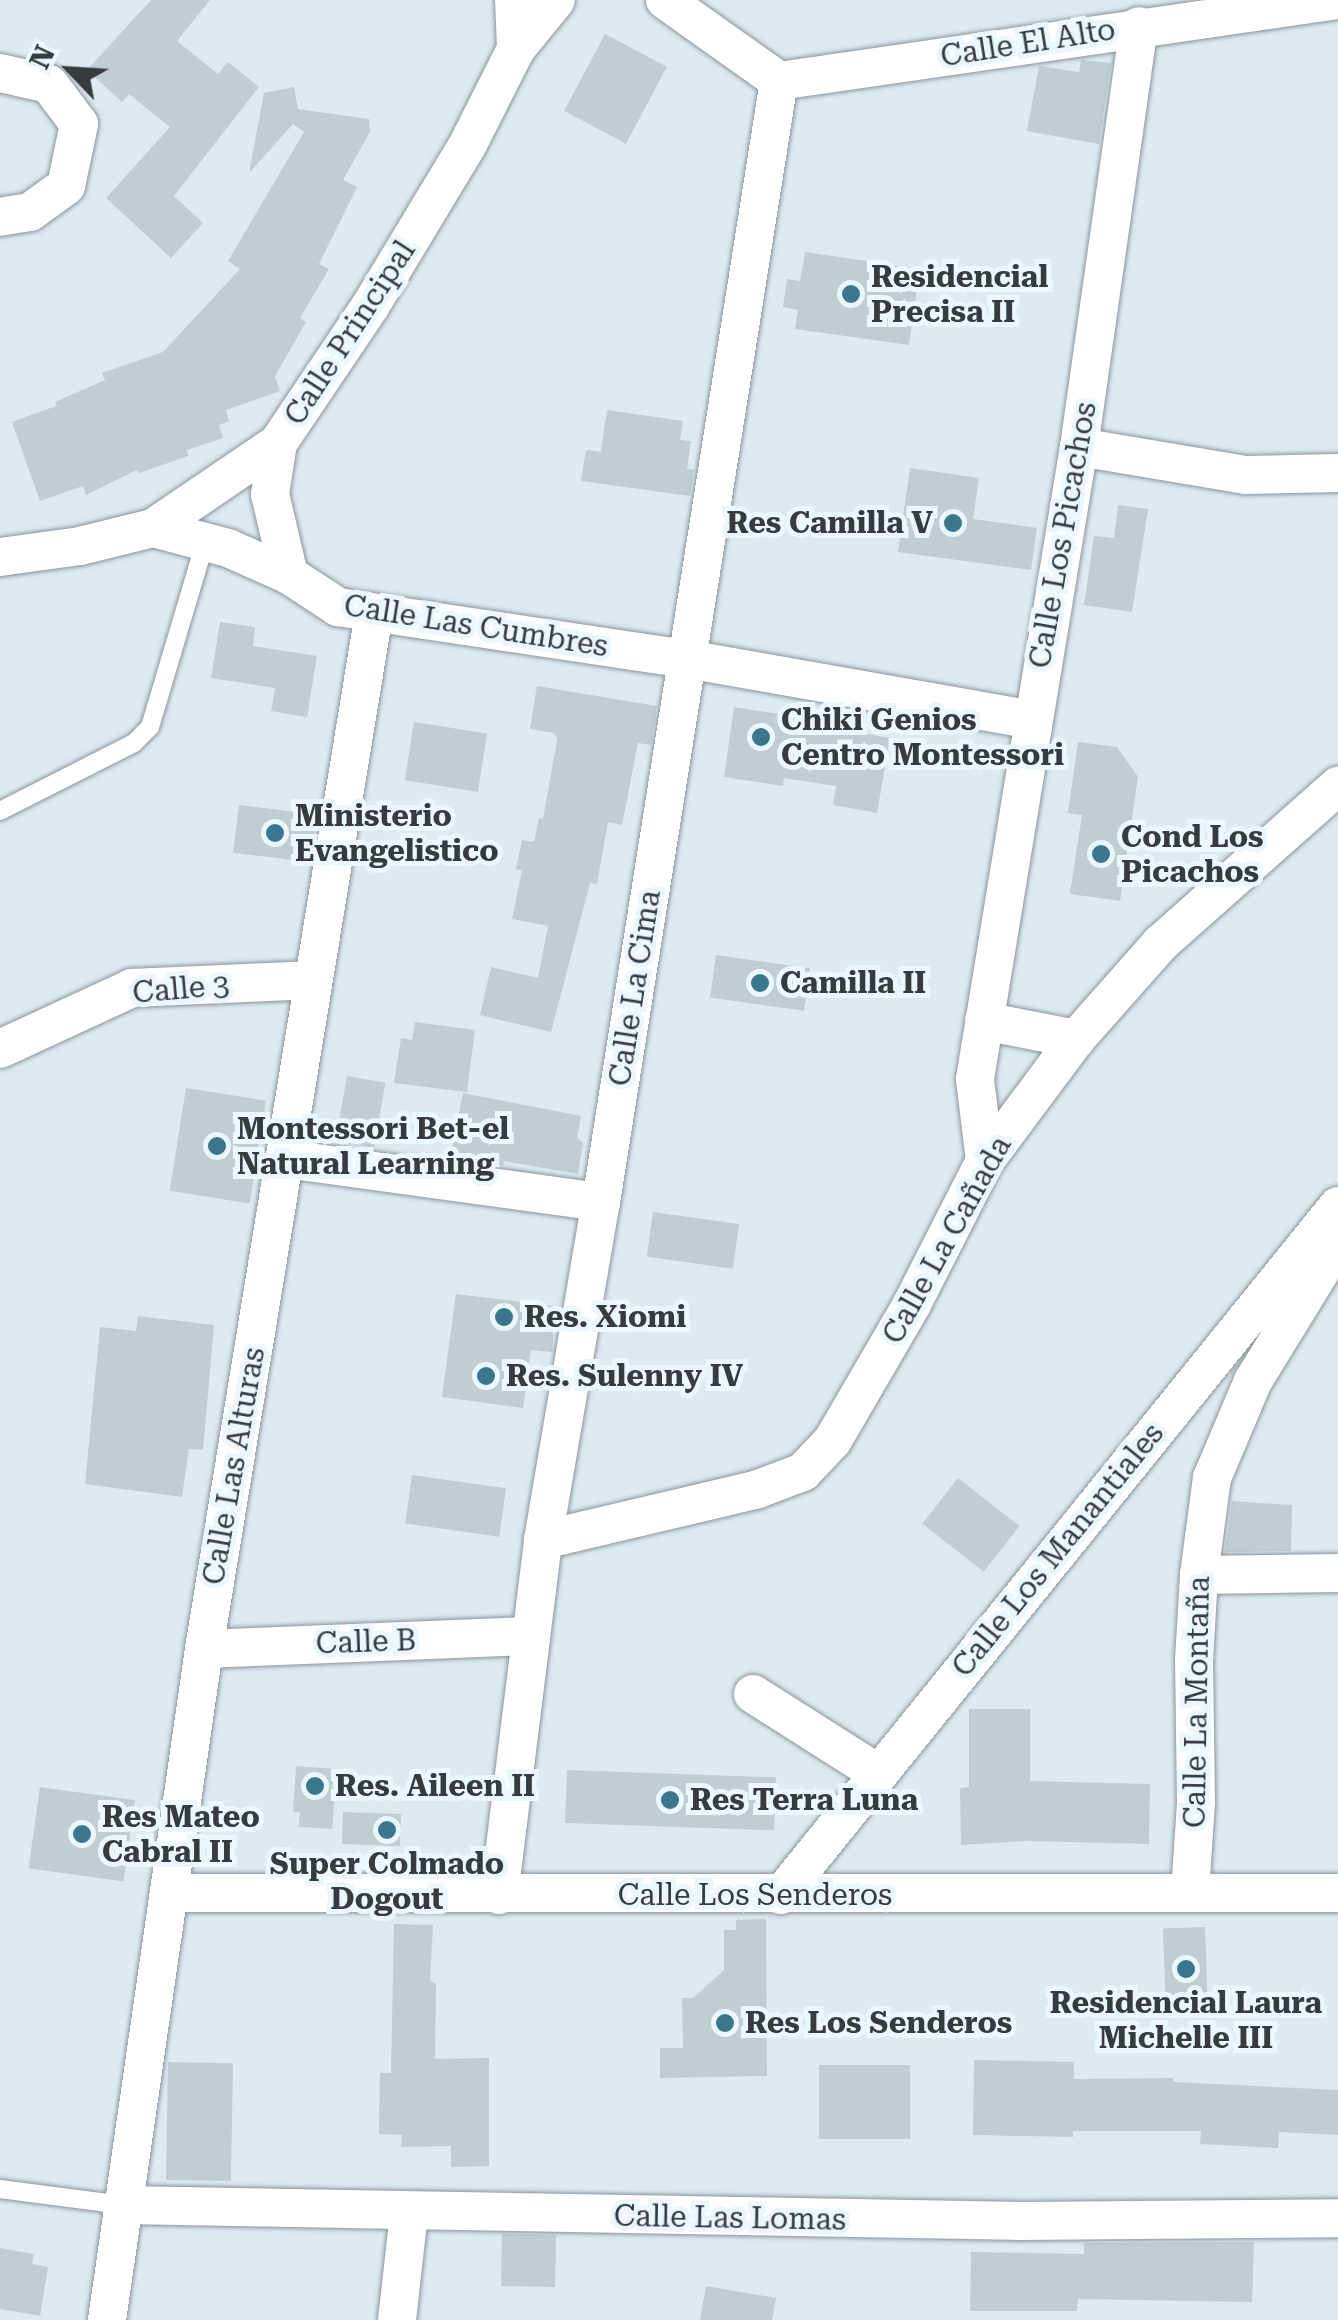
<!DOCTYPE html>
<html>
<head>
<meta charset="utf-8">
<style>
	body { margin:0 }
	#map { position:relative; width:1338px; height:2320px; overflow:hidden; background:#ddeaf0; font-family:"Roboto Serif",serif }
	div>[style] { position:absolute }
	.building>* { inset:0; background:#c0cdd3; transform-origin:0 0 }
	.roads { filter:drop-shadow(0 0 2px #89959a) drop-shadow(0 0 2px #89959a) }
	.service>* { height:18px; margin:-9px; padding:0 9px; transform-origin:9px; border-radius:9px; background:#fff }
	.minor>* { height:38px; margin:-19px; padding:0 19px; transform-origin:19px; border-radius:19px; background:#fff }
	.dots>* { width:28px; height:28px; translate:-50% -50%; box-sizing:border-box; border:5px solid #eaf7fd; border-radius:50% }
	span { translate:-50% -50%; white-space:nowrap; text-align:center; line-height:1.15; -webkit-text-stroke:10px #eaf7fd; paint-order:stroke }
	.street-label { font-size:30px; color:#363b3d }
	.poi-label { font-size:30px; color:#363b3d; font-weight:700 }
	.left { translate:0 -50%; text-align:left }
	.right { translate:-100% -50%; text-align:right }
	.north { position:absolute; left:20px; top:20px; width:100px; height:100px; -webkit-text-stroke:8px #eaf7fd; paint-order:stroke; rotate:295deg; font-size:28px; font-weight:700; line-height:40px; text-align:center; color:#363b3d }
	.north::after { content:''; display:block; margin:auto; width:35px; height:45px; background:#363b3d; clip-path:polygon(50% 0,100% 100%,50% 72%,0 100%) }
</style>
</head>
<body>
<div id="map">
	<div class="building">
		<div style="clip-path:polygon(151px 0,210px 0,177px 41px,218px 74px,228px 62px,259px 87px,174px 196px,203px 223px,171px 258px,106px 198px,170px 127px,129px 94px,122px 102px,87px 70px)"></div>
		<div style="left:605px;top:34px;width:70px;height:87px;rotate:28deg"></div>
		<div style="clip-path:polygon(1081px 60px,1111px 63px,1099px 144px,1027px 131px,1039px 66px,1079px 72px)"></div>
		<div style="clip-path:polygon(294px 87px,298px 109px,369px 119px,370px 132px,343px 180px,357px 187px,319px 264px,329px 269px,300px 318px,306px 322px,275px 376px,280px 391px,226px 410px,229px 421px,219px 425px,223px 438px,187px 450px,188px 456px,139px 473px,137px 470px,86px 495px,83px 486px,40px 501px,12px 422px,56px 406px,55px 402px,105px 380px,102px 373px,163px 352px,240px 269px,228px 261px,304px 132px,293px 124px,249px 173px,264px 93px)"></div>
		<div style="clip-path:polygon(805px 252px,920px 269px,909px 345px,795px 329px,798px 310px,783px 307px,787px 279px,800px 281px)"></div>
		<div style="clip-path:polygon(607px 410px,683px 421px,680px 440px,691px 441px,687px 469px,694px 470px,690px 496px,581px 481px,586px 450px,601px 452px)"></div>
		<div style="clip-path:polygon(910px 468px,979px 478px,973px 519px,1037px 528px,1031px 570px,898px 552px)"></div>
		<div style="clip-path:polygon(1118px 505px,1148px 509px,1132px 612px,1084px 605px,1094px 536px,1114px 538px)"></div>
		<div style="clip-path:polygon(220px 622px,255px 627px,253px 646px,317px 656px,307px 717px,271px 711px,275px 688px,211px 678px)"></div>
		<div style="clip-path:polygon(537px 686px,657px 706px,651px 745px,638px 743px,622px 825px,608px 822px,597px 884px,590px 883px,551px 1032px,480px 1015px,491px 967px,538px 978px,548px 926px,512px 919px,522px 870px,516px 869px,522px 840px,534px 842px,539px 818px,543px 819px,557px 740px,555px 733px,530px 729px)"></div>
		<div style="clip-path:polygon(734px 707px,831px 722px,833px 708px,860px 712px,857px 732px,890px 738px,877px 813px,833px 805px,836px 786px,784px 778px,783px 786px,724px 777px)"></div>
		<div style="left:414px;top:722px;width:74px;height:59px;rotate:9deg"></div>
		<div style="clip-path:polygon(1078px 742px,1117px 747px,1138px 777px,1120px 901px,1070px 894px,1082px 815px,1068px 813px)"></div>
		<div style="left:239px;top:805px;width:78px;height:48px;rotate:7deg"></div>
		<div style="left:716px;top:955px;width:95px;height:43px;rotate:8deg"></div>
		<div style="clip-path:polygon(415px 1022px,475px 1030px,467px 1092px,394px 1083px,401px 1038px,412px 1040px)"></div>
		<div style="left:347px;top:1076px;width:39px;height:66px;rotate:10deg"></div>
		<div style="left:186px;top:1088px;width:81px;height:104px;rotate:9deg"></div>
		<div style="clip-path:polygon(463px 1093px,581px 1116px,577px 1138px,583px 1143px,578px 1174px,504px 1161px,503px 1166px,450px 1159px)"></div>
		<div style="left:653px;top:1212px;width:87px;height:45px;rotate:8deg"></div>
		<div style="clip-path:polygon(456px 1294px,556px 1306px,552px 1352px,531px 1350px,523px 1408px,442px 1397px)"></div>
		<div style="clip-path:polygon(138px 1316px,214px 1325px,203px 1450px,189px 1449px,182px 1497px,85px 1484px,100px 1327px,136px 1331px)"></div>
		<div style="left:412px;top:1475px;width:95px;height:49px;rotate:8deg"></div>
		<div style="left:958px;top:1478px;width:78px;height:58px;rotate:38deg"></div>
		<div style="clip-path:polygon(1232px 1501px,1292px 1505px,1291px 1551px,1225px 1552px)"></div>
		<div style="clip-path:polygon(969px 1709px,1030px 1709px,1030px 1781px,1150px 1784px,1149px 1844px,1026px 1841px,961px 1845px,960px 1788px,969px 1787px)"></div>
		<div style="clip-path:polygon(296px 1766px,337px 1769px,332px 1829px,299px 1827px,300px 1812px,293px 1812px)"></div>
		<div style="left:567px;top:1770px;width:209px;height:53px;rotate:2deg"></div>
		<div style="left:40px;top:1787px;width:96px;height:82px;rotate:8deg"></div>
		<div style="left:343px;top:1812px;width:58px;height:32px;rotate:2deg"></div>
		<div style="clip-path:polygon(766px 1919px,767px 2076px,660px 2078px,660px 2048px,683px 2048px,682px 1998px,693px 1998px,724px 1970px,724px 1930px,736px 1930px,736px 1920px)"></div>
		<div style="clip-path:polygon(394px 1924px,433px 1925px,430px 1980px,436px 1984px,435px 2059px,489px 2058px,489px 2166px,451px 2167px,451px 2146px,401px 2147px,402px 2135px,379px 2134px,380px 2073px,391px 2073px)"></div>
		<div style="left:1205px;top:1927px;width:83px;height:42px;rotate:88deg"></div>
		<div style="clip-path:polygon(974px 2060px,1074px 2062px,1074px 2079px,1173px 2078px,1173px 2082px,1338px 2090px,1338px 2135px,1279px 2132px,1278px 2148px,1200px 2144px,1201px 2131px,1073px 2131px,1073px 2137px,973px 2135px)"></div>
		<div style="left:168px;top:2062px;width:65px;height:118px;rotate:1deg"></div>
		<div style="left:910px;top:2065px;width:74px;height:91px;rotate:90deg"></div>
		<div style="left:502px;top:2234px;width:54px;height:52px;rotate:1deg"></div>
		<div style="clip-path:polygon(1254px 2242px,1252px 2302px,1078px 2299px,1077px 2311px,970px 2311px,971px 2252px,1084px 2254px,1084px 2243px)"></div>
		<div style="clip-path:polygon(0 2248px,34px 2254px,32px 2264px,48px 2267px,40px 2316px,0 2309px)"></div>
		<div style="clip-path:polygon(706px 2286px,776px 2298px,772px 2320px,700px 2320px)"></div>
	</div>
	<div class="roads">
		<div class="service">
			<div style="left:0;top:811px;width:150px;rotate:-26.9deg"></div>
			<div style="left:134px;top:743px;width:23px;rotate:-45deg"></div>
			<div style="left:150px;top:727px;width:193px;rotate:-73.4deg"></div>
			<div style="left:0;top:2189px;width:124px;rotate:7.4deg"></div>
		</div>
		<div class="minor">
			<div style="left:665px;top:0;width:140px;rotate:35.4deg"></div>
			<div style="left:516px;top:49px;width:63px;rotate:-50.8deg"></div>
			<div style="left:0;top:73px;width:50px;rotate:12.7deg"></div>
			<div style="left:49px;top:84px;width:50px;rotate:53.1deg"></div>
			<div style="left:79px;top:124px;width:63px;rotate:101.8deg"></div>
			<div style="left:66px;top:186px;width:44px;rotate:144.2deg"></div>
			<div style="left:30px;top:212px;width:30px;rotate:171deg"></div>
			<div style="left:779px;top:81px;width:565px;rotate:-8.24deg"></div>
			<div style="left:278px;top:443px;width:52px;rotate:98.9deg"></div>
			<div style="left:270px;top:494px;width:83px;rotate:76.8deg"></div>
			<div style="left:289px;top:575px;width:59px;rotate:33.1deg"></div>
			<div style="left:338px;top:607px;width:353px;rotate:8.5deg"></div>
			<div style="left:687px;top:659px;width:350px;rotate:10deg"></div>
			<div style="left:1079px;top:447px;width:169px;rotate:9.5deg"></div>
			<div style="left:1246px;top:475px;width:92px;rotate:-1.2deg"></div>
			<div style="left:153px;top:528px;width:78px;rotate:14.9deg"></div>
			<div style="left:228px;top:548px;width:67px;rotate:23.9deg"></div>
			<div style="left:0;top:557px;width:81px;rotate:-7.8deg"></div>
			<div style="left:80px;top:546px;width:75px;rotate:-13.9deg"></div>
			<div style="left:153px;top:528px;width:151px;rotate:-34.2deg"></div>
			<div style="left:278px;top:443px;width:166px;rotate:-56deg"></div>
			<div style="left:371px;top:305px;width:188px;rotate:-58.9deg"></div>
			<div style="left:468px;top:144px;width:106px;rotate:-63.2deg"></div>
			<div style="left:516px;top:49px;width:49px;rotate:-92.3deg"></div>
			<div style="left:984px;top:1021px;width:94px;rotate:11.1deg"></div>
			<div style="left:0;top:1049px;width:145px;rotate:-24.8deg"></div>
			<div style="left:132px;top:988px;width:181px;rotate:-2.5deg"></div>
			<div style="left:286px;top:1159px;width:318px;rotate:7.8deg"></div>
			<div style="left:985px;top:1161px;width:83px;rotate:-97deg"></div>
			<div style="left:975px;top:1079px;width:640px;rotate:-80.66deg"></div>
			<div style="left:1079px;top:447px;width:425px;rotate:-81.9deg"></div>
			<div style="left:543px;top:1540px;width:221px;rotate:-13.3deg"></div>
			<div style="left:758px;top:1489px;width:48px;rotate:-20.7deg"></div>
			<div style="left:803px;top:1472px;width:44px;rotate:-46.8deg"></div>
			<div style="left:833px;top:1440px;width:157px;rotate:-59.8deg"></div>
			<div style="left:912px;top:1304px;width:161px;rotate:-63deg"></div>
			<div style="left:985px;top:1161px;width:152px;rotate:-53.3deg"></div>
			<div style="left:1076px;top:1039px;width:128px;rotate:-48.5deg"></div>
			<div style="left:1161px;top:943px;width:237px;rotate:-41.6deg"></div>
			<div style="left:1199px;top:1575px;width:139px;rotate:-0.8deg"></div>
			<div style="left:204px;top:1649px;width:325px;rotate:-2.3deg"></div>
			<div style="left:753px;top:1694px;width:149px;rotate:32.4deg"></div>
			<div style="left:171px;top:1893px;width:1167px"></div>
			<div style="left:1190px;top:1893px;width:91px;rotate:-86.2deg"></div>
			<div style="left:1196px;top:1802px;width:142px;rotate:-90.8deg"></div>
			<div style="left:1194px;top:1660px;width:85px;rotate:-86.6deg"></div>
			<div style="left:1199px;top:1575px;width:98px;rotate:-82.4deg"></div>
			<div style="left:1212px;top:1478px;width:105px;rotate:-67.1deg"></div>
			<div style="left:1253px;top:1381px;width:162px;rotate:-58.4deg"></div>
			<div style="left:499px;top:1895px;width:358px;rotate:-82.9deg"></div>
			<div style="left:543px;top:1540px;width:343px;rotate:-80.3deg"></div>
			<div style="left:601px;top:1202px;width:1135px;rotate:-80.98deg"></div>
			<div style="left:781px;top:1895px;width:886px;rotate:-51.05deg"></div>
			<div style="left:123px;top:2205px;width:898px;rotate:1.02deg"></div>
			<div style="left:1021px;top:2221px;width:317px;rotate:-0.5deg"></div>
			<div style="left:107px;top:2320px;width:678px;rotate:-81.77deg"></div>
			<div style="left:204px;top:1649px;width:1050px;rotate:-80.68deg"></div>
			<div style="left:397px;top:2320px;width:108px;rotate:-83.6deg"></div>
		</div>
	</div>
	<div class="dots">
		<div style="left:851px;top:294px;background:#3a778d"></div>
		<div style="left:953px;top:523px;background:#3a778d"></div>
		<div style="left:761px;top:737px;background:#3a778d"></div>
		<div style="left:275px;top:833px;background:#3a778d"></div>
		<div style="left:1101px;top:854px;background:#3a778d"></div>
		<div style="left:760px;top:983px;background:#3a778d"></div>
		<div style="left:217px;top:1146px;background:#3a778d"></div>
		<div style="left:504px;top:1317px;background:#3a778d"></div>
		<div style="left:486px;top:1376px;background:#3a778d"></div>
		<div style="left:315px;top:1786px;background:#3a778d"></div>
		<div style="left:670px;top:1800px;background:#3a778d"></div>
		<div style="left:387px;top:1830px;background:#3a778d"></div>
		<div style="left:82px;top:1834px;background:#3a778d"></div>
		<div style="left:1186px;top:1969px;background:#3a778d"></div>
		<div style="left:725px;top:2023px;background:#3a778d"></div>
	</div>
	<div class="street-label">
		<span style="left:1028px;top:43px;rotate:-9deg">Calle El Alto</span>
		<span style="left:350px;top:333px;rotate:-57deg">Calle Principal</span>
		<span style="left:1063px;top:535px;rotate:-80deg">Calle Los Picachos</span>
		<span style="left:476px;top:626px;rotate:9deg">Calle Las Cumbres</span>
		<span style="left:635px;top:988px;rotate:-81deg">Calle La Cima</span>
		<span style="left:181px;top:989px;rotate:-5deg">Calle 3</span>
		<span style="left:947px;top:1240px;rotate:-61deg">Calle La Cañada</span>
		<span style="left:234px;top:1466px;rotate:-80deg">Calle Las Alturas</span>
		<span style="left:1058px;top:1550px;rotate:-51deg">Calle Los Manantiales</span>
		<span style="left:366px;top:1642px;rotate:-2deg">Calle B</span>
		<span style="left:1197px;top:1702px;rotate:-89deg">Calle La Montaña</span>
		<span style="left:755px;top:1895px">Calle Los Senderos</span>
		<span style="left:730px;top:2218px;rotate:1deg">Calle Las Lomas</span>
	</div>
	<div class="poi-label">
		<span class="left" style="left:871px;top:294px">Residencial<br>Precisa II</span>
		<span class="right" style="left:933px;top:523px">Res Camilla V</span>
		<span class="left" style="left:781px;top:737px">Chiki Genios<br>Centro Montessori</span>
		<span class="left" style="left:295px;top:833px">Ministerio<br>Evangelistico</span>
		<span class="left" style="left:1121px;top:854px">Cond Los<br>Picachos</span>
		<span class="left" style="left:780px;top:983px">Camilla II</span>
		<span class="left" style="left:237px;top:1146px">Montessori Bet-el<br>Natural Learning</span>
		<span class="left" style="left:524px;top:1317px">Res. Xiomi</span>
		<span class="left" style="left:506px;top:1376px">Res. Sulenny IV</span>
		<span class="left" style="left:335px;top:1786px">Res. Aileen II</span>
		<span class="left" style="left:690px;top:1800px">Res Terra Luna</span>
		<span class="left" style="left:102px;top:1834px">Res Mateo<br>Cabral II</span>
		<span style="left:387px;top:1881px">Super Colmado<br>Dogout</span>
		<span style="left:1186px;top:2020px">Residencial Laura<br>Michelle III</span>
		<span class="left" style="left:745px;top:2023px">Res Los Senderos</span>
	</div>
	<div class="north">N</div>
</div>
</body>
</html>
